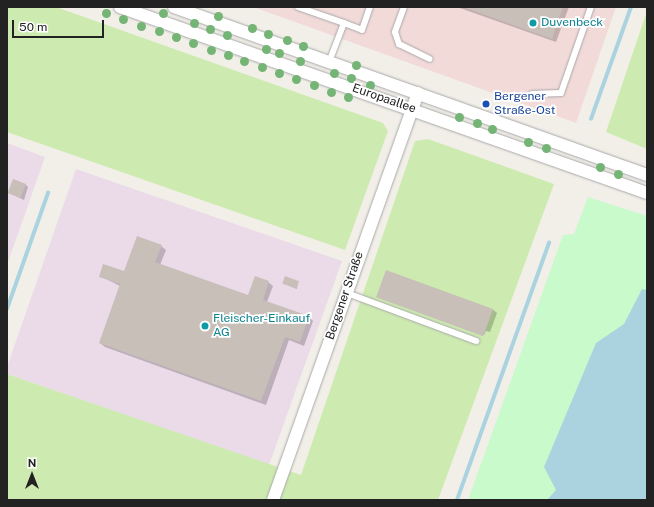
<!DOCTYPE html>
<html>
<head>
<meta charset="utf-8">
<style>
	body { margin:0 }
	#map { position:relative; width:654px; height:507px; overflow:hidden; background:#f2efe9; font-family:"Public Sans",sans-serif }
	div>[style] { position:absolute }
	.commercial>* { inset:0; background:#f2dad9 }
	.industrial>* { inset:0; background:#ebdbe8 }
	.grass>* { inset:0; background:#cdebb0 }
	.park>* { inset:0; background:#c8facc }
	.water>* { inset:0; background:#aad3df }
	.shadow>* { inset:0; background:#0003 }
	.stream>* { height:3.5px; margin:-1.75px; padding:0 1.75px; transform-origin:1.75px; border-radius:1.75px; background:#aad3df }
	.building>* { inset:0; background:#c7bfb8; transform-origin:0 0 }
	.roads { filter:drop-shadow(0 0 1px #a9a9a9) drop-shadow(0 0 1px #a9a9a9) }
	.lane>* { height:6px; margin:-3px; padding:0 3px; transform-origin:3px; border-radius:3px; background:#fff }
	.street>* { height:12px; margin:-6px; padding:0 6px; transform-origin:6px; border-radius:6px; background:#fff }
	.trees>* { width:9px; height:9px; margin:-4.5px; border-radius:50%; background:#74b475 }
	.dots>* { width:11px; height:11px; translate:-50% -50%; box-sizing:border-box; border:2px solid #fff; border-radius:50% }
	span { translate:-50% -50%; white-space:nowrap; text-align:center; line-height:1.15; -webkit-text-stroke:3.5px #fff; paint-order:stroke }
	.culture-label { font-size:12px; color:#0d838f }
	.left { translate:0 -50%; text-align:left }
	.transit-label { font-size:12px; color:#164399 }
	.street-label { font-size:12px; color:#222 }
	.frame { position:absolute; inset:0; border:8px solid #222; pointer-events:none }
	.north { position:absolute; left:12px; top:455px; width:40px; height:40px; -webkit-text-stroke:3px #fff; paint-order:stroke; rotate:0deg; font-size:11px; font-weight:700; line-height:16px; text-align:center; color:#222 }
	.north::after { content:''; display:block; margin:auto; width:14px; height:18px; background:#222; clip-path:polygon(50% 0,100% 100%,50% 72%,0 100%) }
	.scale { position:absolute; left:12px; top:20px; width:92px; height:18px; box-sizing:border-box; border:2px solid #222; border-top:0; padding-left:5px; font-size:12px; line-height:14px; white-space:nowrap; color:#222; -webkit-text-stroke:3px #fff; paint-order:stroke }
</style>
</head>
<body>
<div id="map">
	<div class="commercial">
		<div style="clip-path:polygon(253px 7px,616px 7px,576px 123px)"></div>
	</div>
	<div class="industrial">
		<div style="clip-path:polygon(7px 143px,45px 157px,7px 265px)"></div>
		<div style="clip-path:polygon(76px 169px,342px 261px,269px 465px,7px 374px,7px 367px)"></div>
	</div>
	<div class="grass">
		<div style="clip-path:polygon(7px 7px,56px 7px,383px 123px,388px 131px,345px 250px,7px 132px)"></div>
		<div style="clip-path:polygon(647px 11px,647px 149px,606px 132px)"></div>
		<div style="clip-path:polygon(428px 139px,554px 184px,438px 500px,7px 500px,7px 374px,301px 475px,415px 141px)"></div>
	</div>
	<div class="park">
		<div style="clip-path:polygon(588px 197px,647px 216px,647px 500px,468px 500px,563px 235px,574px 234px)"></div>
	</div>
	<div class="water">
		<div style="clip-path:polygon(642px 289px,647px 290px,647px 500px,547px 500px,556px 490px,544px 467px,596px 343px,624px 324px)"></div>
	</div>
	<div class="shadow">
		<div style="clip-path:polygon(457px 7px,569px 7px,556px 42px)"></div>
		<div style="clip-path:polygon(25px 184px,28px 187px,24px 200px,9px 193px)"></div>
		<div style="clip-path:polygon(161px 246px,166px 250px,160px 265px,249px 297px,268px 282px,273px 286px,267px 302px,309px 317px,313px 321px,304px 346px,289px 340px,266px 405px,105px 347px,100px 343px,120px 286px,100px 276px,125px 273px)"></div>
		<div style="clip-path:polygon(298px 281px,297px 289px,283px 283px)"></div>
		<div style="clip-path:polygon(377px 297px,492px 309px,497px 313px,490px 332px,486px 331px,484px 335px)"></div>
	</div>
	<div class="stream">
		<div style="left:591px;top:119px;width:119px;rotate:-70.3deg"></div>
		<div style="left:7px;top:309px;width:123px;rotate:-70.5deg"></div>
		<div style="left:457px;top:500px;width:273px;rotate:-70.3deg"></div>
	</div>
	<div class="building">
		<div style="clip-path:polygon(463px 7px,563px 7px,552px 39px)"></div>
		<div style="left:13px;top:179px;width:14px;height:15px;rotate:21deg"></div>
		<div style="clip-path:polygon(137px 236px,162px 245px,155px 262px,248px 295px,255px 276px,269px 281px,263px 300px,309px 316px,300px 342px,285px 337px,261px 401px,99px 343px,120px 284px,99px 277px,103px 264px,124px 271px)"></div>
		<div style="left:386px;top:270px;width:114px;height:29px;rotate:20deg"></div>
		<div style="left:285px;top:276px;width:15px;height:8px;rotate:20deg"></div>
	</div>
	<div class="roads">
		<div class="lane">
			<div style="left:298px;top:7px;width:49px;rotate:19.2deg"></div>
			<div style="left:344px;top:23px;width:42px;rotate:111deg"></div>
			<div style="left:404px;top:7px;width:27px;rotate:110deg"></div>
			<div style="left:395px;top:32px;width:13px;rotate:72deg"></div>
			<div style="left:399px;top:44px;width:34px;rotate:26deg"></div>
			<div style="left:344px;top:23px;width:19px;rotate:21deg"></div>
			<div style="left:362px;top:30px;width:24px;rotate:-71deg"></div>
			<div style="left:532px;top:94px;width:29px;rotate:-2deg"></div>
			<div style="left:561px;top:93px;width:91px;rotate:-70.8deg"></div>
			<div style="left:347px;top:293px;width:138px;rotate:20.4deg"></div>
		</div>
		<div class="street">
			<div style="left:120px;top:7px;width:559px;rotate:19.44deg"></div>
			<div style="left:174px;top:7px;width:502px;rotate:19.55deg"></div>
			<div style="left:273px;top:500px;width:432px;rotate:-70.4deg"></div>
		</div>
	</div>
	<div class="trees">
		<div style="left:106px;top:13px"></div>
		<div style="left:163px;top:13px"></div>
		<div style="left:218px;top:16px"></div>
		<div style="left:123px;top:19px"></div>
		<div style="left:194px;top:23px"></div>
		<div style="left:141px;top:26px"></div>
		<div style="left:252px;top:28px"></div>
		<div style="left:210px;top:29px"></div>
		<div style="left:159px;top:31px"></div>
		<div style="left:268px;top:34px"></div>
		<div style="left:227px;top:35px"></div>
		<div style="left:176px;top:37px"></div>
		<div style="left:287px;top:40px"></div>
		<div style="left:193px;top:43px"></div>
		<div style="left:303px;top:46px"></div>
		<div style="left:266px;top:49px"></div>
		<div style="left:211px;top:50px"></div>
		<div style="left:279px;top:53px"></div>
		<div style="left:228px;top:55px"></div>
		<div style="left:244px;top:61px"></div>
		<div style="left:300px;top:61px"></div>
		<div style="left:356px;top:65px"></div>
		<div style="left:262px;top:67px"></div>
		<div style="left:279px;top:73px"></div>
		<div style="left:334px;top:73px"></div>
		<div style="left:351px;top:78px"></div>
		<div style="left:296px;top:79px"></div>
		<div style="left:314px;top:85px"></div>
		<div style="left:370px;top:85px"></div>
		<div style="left:331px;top:92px"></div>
		<div style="left:348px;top:97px"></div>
		<div style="left:459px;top:117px"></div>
		<div style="left:477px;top:123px"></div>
		<div style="left:492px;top:129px"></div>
		<div style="left:528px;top:142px"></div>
		<div style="left:546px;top:148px"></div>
		<div style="left:600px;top:167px"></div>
		<div style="left:618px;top:174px"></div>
	</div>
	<div class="dots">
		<div style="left:533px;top:23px;background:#0f9aa8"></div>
		<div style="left:486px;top:104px;background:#1a4fb4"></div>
		<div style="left:205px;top:326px;background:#0f9aa8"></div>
	</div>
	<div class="culture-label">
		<span class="left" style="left:541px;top:23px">Duvenbeck</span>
		<span class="left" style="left:213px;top:326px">Fleischer-Einkauf<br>AG</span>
	</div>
	<div class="transit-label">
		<span class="left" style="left:494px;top:104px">Bergener<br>Straße-Ost</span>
	</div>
	<div class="street-label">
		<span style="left:384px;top:99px;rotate:19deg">Europaallee</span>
		<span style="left:345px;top:296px;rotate:-71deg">Bergener Straße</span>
	</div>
	<div class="frame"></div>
	<div class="north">N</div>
	<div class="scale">50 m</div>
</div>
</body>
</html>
